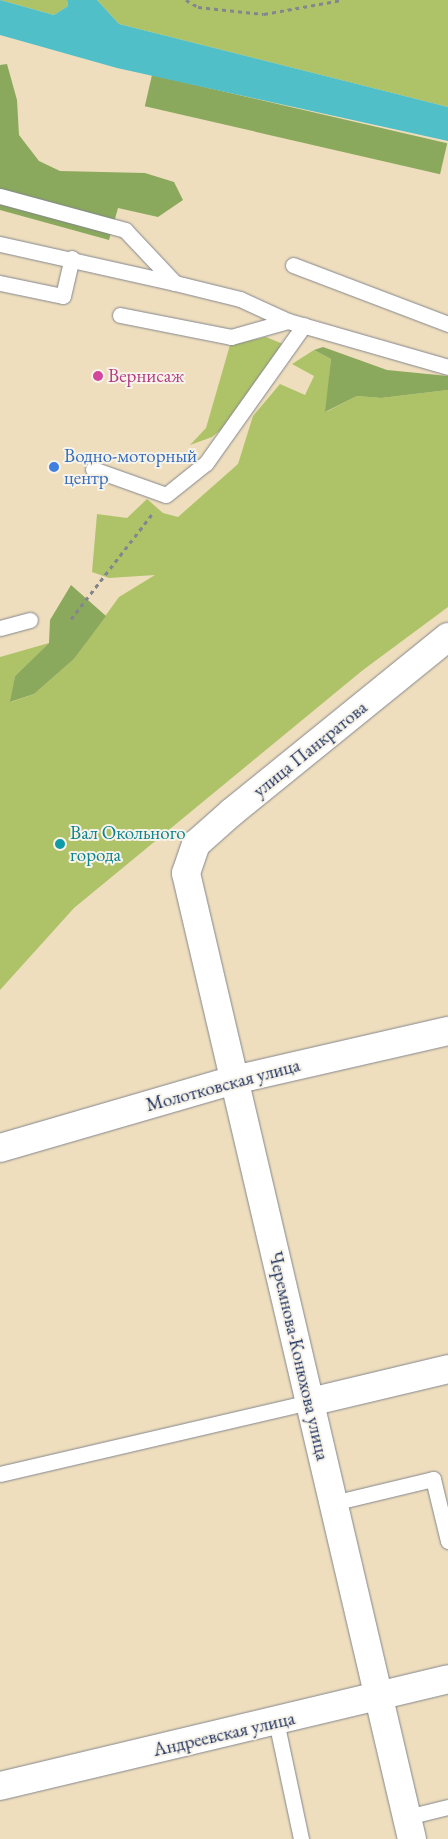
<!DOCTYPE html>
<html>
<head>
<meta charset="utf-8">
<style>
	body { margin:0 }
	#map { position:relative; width:448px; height:1839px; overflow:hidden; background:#eedebd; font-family:"EB Garamond",serif }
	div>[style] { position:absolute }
	.green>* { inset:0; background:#aec368 }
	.forest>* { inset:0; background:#8aa95c; transform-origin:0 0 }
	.water>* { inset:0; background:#51bfc8 }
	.path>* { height:3px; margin-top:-1.5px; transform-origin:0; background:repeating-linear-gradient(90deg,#84868e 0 4px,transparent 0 8px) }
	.roads { filter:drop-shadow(0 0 1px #84868e) drop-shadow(0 0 1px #84868e) }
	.service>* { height:15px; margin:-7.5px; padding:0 7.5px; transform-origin:7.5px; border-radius:7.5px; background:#fff }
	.minor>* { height:28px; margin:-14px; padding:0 14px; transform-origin:14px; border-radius:14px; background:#fff }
	.dots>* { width:14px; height:14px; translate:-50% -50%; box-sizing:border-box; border:2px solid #f7f3e8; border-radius:50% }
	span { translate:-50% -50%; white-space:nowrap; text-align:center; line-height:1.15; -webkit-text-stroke:4px #f7f3e8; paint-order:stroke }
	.hotel-label { font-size:19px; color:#b23c85 }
	.left { translate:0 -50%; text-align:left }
	.shop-label { font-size:19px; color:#366cbe }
	.street-label { font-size:19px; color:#1b2f5e }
	.culture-label { font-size:19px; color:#0d838f }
</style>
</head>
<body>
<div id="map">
	<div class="green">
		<div style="clip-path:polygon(0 0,67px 0,68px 6px,54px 15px)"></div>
		<div style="clip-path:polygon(97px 0,448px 0,448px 107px,119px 24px)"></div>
		<div style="clip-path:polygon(266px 337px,283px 344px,232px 421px,212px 437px,190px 445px,206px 428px,230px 345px)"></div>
		<div style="clip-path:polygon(314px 350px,331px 359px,326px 412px,357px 396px,381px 398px,448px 390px,448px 607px,363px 670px,74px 908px,0 990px,0 657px,49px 643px,15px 676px,11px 702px,34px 694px,74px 659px,119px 597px,155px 575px,109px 578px,92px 572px,97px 514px,127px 518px,147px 499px,163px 513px,178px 517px,238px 464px,253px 416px,280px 384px,305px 395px,314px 376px,292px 364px)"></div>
	</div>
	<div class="forest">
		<div style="clip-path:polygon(7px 64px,17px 100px,19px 135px,39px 161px,60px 171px,145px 173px,174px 182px,183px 200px,158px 217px,118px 208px,109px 240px,0 210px,0 65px)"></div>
		<div style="left:152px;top:75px;width:303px;height:32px;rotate:13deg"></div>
		<div style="clip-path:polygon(323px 347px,387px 370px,448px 376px,448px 390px,381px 398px,357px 396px,325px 412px,331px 359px,314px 350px)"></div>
		<div style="clip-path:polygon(71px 585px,106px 616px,74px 659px,34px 694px,10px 702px,15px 676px,49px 643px,50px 620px)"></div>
	</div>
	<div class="water">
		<div style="clip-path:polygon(0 0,54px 15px,68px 6px,67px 0,97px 0,119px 24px,448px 107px,448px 141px,117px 68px,0 35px)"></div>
	</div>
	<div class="path">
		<div style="left:186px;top:0;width:14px;rotate:30deg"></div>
		<div style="left:198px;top:7px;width:66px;rotate:6.1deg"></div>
		<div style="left:264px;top:14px;width:79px;rotate:-10.2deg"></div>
		<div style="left:71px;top:619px;width:134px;rotate:-52.3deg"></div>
	</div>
	<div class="roads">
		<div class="service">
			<div style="left:0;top:196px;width:130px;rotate:15.2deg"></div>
			<div style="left:125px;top:230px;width:73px;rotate:46.7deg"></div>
			<div style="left:175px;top:283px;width:67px;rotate:13.8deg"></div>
			<div style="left:240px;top:299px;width:53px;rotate:24.6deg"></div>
			<div style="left:288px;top:321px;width:166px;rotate:16deg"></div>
			<div style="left:0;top:244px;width:179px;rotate:12.6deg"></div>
			<div style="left:293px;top:265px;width:166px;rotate:20.8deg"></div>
			<div style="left:0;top:283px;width:64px;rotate:11.7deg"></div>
			<div style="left:63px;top:296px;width:39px;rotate:-77deg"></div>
			<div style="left:120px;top:315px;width:113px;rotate:11.2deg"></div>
			<div style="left:231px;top:337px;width:59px;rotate:-15.7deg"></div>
			<div style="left:93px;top:469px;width:77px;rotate:19.6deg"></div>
			<div style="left:166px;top:495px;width:51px;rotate:-38.7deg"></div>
			<div style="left:206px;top:463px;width:169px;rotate:-54.6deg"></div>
			<div style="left:0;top:628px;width:31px;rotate:-15deg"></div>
			<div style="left:0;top:1474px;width:318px;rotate:-13.1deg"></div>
			<div style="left:333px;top:1503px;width:103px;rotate:-13.5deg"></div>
			<div style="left:433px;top:1479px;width:64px;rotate:76.4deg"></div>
			<div style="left:276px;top:1721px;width:121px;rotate:78deg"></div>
			<div style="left:407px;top:1817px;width:42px;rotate:-13.7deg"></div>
		</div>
		<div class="minor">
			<div style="left:0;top:1148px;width:244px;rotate:-16.2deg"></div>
			<div style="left:234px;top:1080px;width:220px;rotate:-12.9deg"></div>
			<div style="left:310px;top:1402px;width:142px;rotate:-13.4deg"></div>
			<div style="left:0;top:1786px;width:461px;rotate:-13.4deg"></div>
			<div style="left:412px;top:1839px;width:992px;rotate:-103.17deg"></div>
			<div style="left:186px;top:873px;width:31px;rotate:-71deg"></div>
			<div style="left:196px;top:844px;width:48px;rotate:-41.6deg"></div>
			<div style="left:232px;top:812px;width:278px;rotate:-39deg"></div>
		</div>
	</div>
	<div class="dots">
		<div style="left:98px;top:376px;background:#d1479c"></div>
		<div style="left:54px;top:467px;background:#3f7fe0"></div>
		<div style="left:60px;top:844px;background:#0f9aa8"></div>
	</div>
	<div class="hotel-label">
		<span class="left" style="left:108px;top:376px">Вернисаж</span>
	</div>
	<div class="shop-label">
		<span class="left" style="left:64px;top:467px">Водно-моторный<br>центр</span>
	</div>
	<div class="street-label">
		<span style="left:310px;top:749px;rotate:-39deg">улица Панкратова</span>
		<span style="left:223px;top:1085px;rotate:-15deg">Молотковская улица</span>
		<span style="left:299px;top:1356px;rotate:77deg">Черемнова-Конюхова улица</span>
		<span style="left:224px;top:1734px;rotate:-13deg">Андреевская улица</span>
	</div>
	<div class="culture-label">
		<span class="left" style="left:70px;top:844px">Вал Окольного<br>города</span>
	</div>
</div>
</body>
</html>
